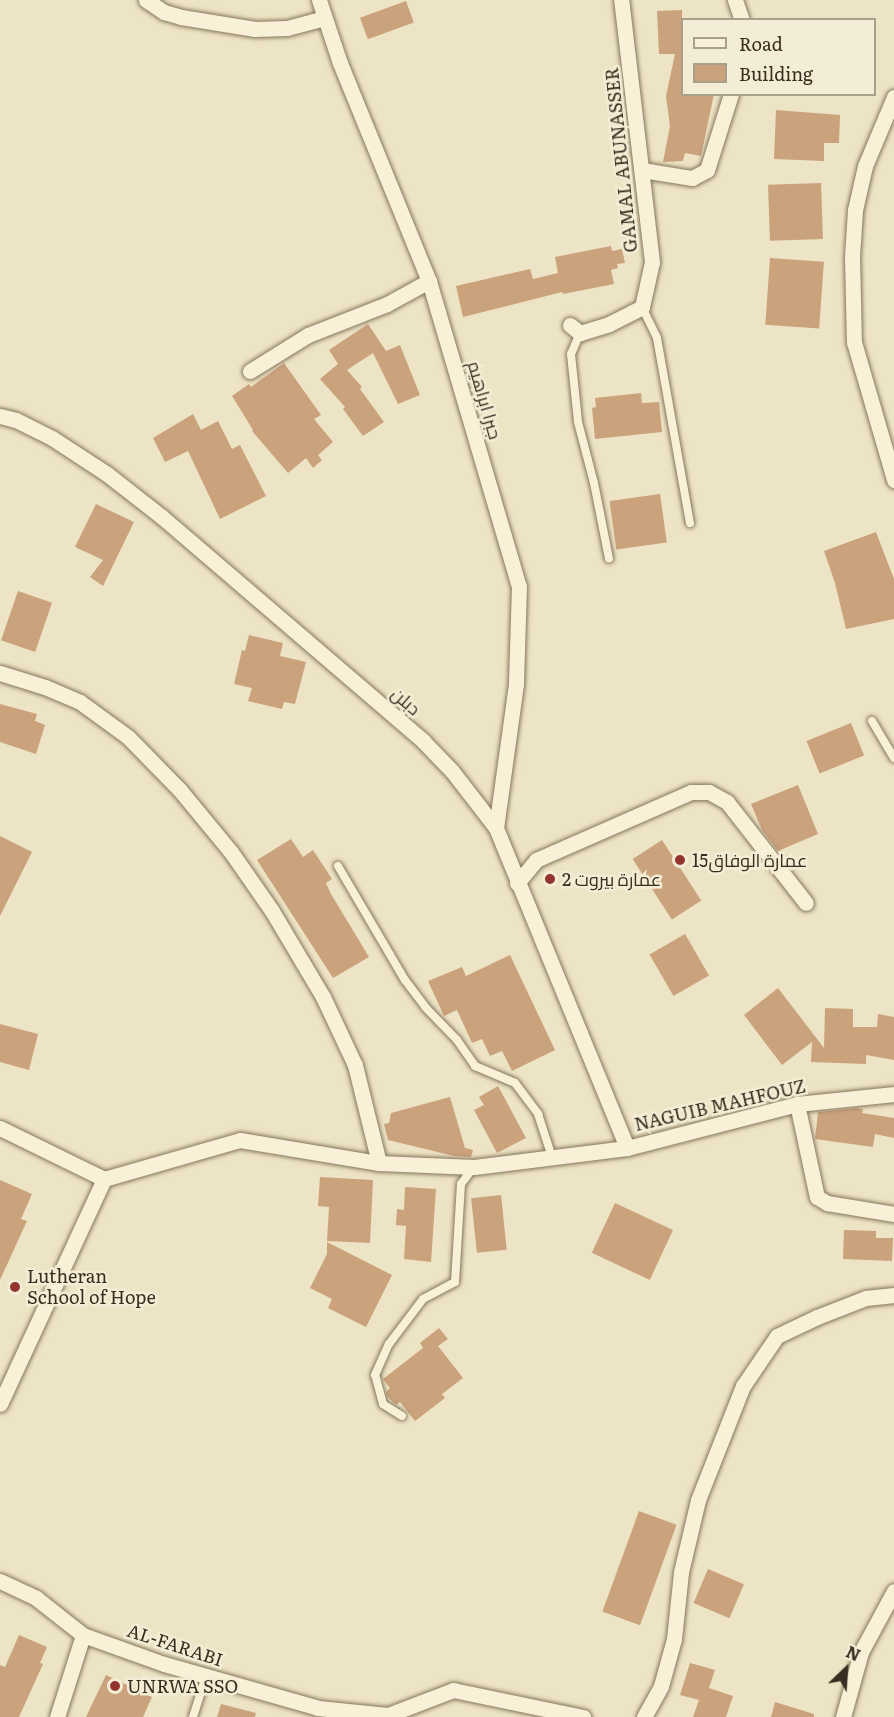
<!DOCTYPE html>
<html>
<head>
<meta charset="utf-8">
<style>
	body { margin:0 }
	#map { position:relative; width:894px; height:1717px; overflow:hidden; background:#ede4c5; font-family:Literata,Cairo,serif }
	div>[style] { position:absolute }
	.building>* { inset:0; background:#caa27c; transform-origin:0 0 }
	.roads { filter:drop-shadow(0 0 2px #87765c) drop-shadow(0 0 2px #87765c) }
	.service>* { height:8px; margin:-4px; padding:0 4px; transform-origin:4px; border-radius:4px; background:#f8f1d8 }
	.minor>* { height:15px; margin:-7.5px; padding:0 7.5px; transform-origin:7.5px; border-radius:7.5px; background:#f8f1d8 }
	.dots>* { width:16px; height:16px; translate:-50% -50%; box-sizing:border-box; border:3px solid #f4edd5; border-radius:50% }
	span { translate:-50% -50%; white-space:nowrap; text-align:center; line-height:1.15; -webkit-text-stroke:5px #f4edd5; paint-order:stroke }
	.street-label { font-size:18px; color:#382d1f }
	.poi-label { font-size:18px; color:#382d1f }
	.left { translate:0 -50%; text-align:left }
	.legend { position:absolute; left:681px; top:18px; width:195px; height:78px; box-sizing:border-box; background:#f4edd5; border:2px solid #a9a08c; margin:0; padding:8px 10px; list-style:none; font-size:18px; color:#382d1f }
	.legend li { display:flex; align-items:center; gap:12px; height:30px }
	.legend b { width:30px; border:2px solid #a9a08c }
	.north { position:absolute; left:816px; top:1639px; width:60px; height:60px; -webkit-text-stroke:4px #f4edd5; paint-order:stroke; rotate:25deg; font-size:16px; font-weight:700; line-height:24px; text-align:center; color:#382d1f }
	.north::after { content:''; display:block; margin:auto; width:21px; height:27px; background:#382d1f; clip-path:polygon(50% 0,100% 100%,50% 72%,0 100%) }
</style>
</head>
<body>
<div id="map">
	<div class="building">
		<div style="left:406px;top:1px;width:23px;height:49px;rotate:70deg"></div>
		<div style="clip-path:polygon(682px 10px,682px 94px,714px 94px,701px 156px,685px 153px,683px 161px,663px 162px,670px 126px,666px 96px,675px 54px,659px 54px,657px 11px)"></div>
		<div style="clip-path:polygon(776px 110px,840px 115px,839px 143px,824px 143px,824px 161px,774px 159px)"></div>
		<div style="left:821px;top:183px;width:56px;height:53px;rotate:88deg"></div>
		<div style="clip-path:polygon(611px 246px,612px 251px,622px 249px,625px 263px,617px 264px,618px 268px,611px 270px,614px 284px,563px 294px,562px 292px,463px 317px,456px 286px,530px 269px,533px 279px,558px 273px,555px 257px)"></div>
		<div style="left:770px;top:258px;width:54px;height:67px;rotate:4deg"></div>
		<div style="clip-path:polygon(368px 324px,386px 351px,400px 345px,420px 395px,398px 404px,373px 353px,347px 370px,362px 387px,360px 389px,384px 422px,363px 436px,343px 409px,345px 407px,320px 379px,338px 364px,329px 350px)"></div>
		<div style="clip-path:polygon(284px 363px,321px 415px,314px 419px,333px 442px,318px 455px,322px 460px,313px 468px,306px 458px,288px 473px,252px 431px,253px 430px,232px 396px,249px 384px,251px 387px)"></div>
		<div style="clip-path:polygon(641px 393px,642px 403px,659px 402px,662px 432px,595px 439px,592px 408px,596px 407px,595px 398px)"></div>
		<div style="clip-path:polygon(193px 414px,201px 430px,218px 421px,232px 449px,240px 445px,266px 496px,220px 519px,188px 451px,165px 462px,153px 438px)"></div>
		<div style="left:660px;top:494px;width:49px;height:51px;rotate:82deg"></div>
		<div style="clip-path:polygon(96px 504px,134px 522px,103px 586px,90px 577px,103px 560px,75px 547px)"></div>
		<div style="clip-path:polygon(876px 532px,894px 579px,894px 619px,846px 629px,835px 583px,824px 551px)"></div>
		<div style="left:18px;top:591px;width:36px;height:52px;rotate:19deg"></div>
		<div style="clip-path:polygon(249px 635px,283px 643px,280px 656px,306px 662px,295px 704px,284px 702px,282px 709px,248px 701px,252px 688px,234px 684px,242px 650px,245px 651px)"></div>
		<div style="clip-path:polygon(0 704px,37px 714px,35px 721px,45px 725px,36px 754px,0 742px)"></div>
		<div style="left:851px;top:723px;width:35px;height:48px;rotate:68deg"></div>
		<div style="clip-path:polygon(798px 785px,818px 834px,778px 851px,762px 830px,751px 804px)"></div>
		<div style="clip-path:polygon(0 836px,32px 852px,0 916px)"></div>
		<div style="clip-path:polygon(291px 839px,303px 857px,313px 850px,332px 879px,326px 883px,331px 894px,369px 957px,333px 978px,257px 860px)"></div>
		<div style="left:662px;top:840px;width:72px;height:35px;rotate:57deg"></div>
		<div style="left:685px;top:934px;width:48px;height:41px;rotate:60deg"></div>
		<div style="clip-path:polygon(510px 955px,555px 1050px,512px 1071px,502px 1051px,490px 1056px,482px 1039px,472px 1043px,457px 1010px,444px 1016px,428px 981px,462px 967px,466px 976px)"></div>
		<div style="clip-path:polygon(778px 988px,824px 1048px,825px 1008px,853px 1009px,853px 1027px,877px 1027px,878px 1014px,894px 1017px,894px 1060px,866px 1055px,866px 1064px,811px 1062px,812px 1042px,782px 1065px,744px 1015px)"></div>
		<div style="clip-path:polygon(0 1024px,38px 1034px,29px 1070px,0 1062px)"></div>
		<div style="clip-path:polygon(498px 1086px,526px 1138px,497px 1153px,474px 1110px,484px 1105px,479px 1097px)"></div>
		<div style="clip-path:polygon(450px 1097px,465px 1148px,473px 1150px,471px 1157px,454px 1156px,388px 1140px,384px 1124px,389px 1123px,391px 1113px)"></div>
		<div style="clip-path:polygon(856px 1108px,863px 1109px,862px 1113px,894px 1118px,894px 1138px,875px 1134px,873px 1147px,815px 1139px,818px 1112px)"></div>
		<div style="clip-path:polygon(320px 1177px,373px 1180px,370px 1243px,327px 1241px,329px 1207px,318px 1206px)"></div>
		<div style="clip-path:polygon(0 1180px,32px 1194px,21px 1219px,27px 1221px,0 1280px)"></div>
		<div style="clip-path:polygon(405px 1187px,436px 1189px,431px 1262px,404px 1259px,406px 1226px,396px 1225px,397px 1209px,404px 1210px)"></div>
		<div style="left:501px;top:1195px;width:55px;height:30px;rotate:84deg"></div>
		<div style="left:615px;top:1203px;width:64px;height:55px;rotate:25deg"></div>
		<div style="clip-path:polygon(844px 1230px,876px 1231px,876px 1238px,893px 1238px,892px 1261px,843px 1259px)"></div>
		<div style="clip-path:polygon(327px 1242px,392px 1275px,366px 1327px,328px 1308px,332px 1299px,310px 1288px,327px 1254px)"></div>
		<div style="clip-path:polygon(439px 1328px,448px 1339px,438px 1346px,463px 1378px,442px 1394px,445px 1398px,415px 1421px,400px 1402px,396px 1405px,387px 1396px,386px 1392px,390px 1388px,383px 1379px,423px 1348px,420px 1343px)"></div>
		<div style="left:639px;top:1511px;width:40px;height:107px;rotate:20deg"></div>
		<div style="left:708px;top:1569px;width:39px;height:37px;rotate:23deg"></div>
		<div style="clip-path:polygon(19px 1635px,47px 1647px,40px 1663px,43px 1664px,19px 1717px,0 1717px,0 1665px,5px 1667px)"></div>
		<div style="clip-path:polygon(690px 1663px,715px 1670px,709px 1688px,733px 1696px,726px 1717px,693px 1717px,699px 1700px,680px 1695px)"></div>
		<div style="clip-path:polygon(106px 1675px,152px 1697px,143px 1717px,86px 1717px)"></div>
		<div style="clip-path:polygon(775px 1702px,814px 1714px,814px 1717px,771px 1717px)"></div>
		<div style="clip-path:polygon(221px 1704px,256px 1713px,255px 1717px,217px 1717px)"></div>
	</div>
	<div class="roads">
		<div class="service">
			<div style="left:642px;top:307px;width:34px;rotate:64deg"></div>
			<div style="left:657px;top:338px;width:188px;rotate:79.9deg"></div>
			<div style="left:580px;top:333px;width:23px;rotate:113deg"></div>
			<div style="left:571px;top:354px;width:68px;rotate:84.1deg"></div>
			<div style="left:578px;top:422px;width:63px;rotate:75.3deg"></div>
			<div style="left:594px;top:483px;width:77px;rotate:78.8deg"></div>
			<div style="left:872px;top:721px;width:43px;rotate:59.3deg"></div>
			<div style="left:338px;top:866px;width:132px;rotate:59.6deg"></div>
			<div style="left:405px;top:980px;width:35px;rotate:53deg"></div>
			<div style="left:426px;top:1008px;width:45px;rotate:45.9deg"></div>
			<div style="left:457px;top:1040px;width:32px;rotate:55deg"></div>
			<div style="left:475px;top:1066px;width:43px;rotate:23deg"></div>
			<div style="left:515px;top:1083px;width:39px;rotate:53deg"></div>
			<div style="left:538px;top:1114px;width:45px;rotate:72deg"></div>
			<div style="left:402px;top:1416px;width:22px;rotate:-148deg"></div>
			<div style="left:383px;top:1404px;width:30px;rotate:-105deg"></div>
			<div style="left:375px;top:1375px;width:34px;rotate:-66deg"></div>
			<div style="left:389px;top:1344px;width:56px;rotate:-52.9deg"></div>
			<div style="left:423px;top:1299px;width:36px;rotate:-28deg"></div>
			<div style="left:455px;top:1282px;width:98px;rotate:-86.5deg"></div>
			<div style="left:461px;top:1184px;width:20px;rotate:-53deg"></div>
			<div style="left:193px;top:1717px;width:43px;rotate:-72.4deg"></div>
		</div>
		<div class="minor">
			<div style="left:146px;top:0;width:22px;rotate:34deg"></div>
			<div style="left:164px;top:12px;width:18px;rotate:16deg"></div>
			<div style="left:181px;top:17px;width:75px;rotate:9.2deg"></div>
			<div style="left:255px;top:29px;width:32px;rotate:-2deg"></div>
			<div style="left:287px;top:28px;width:39px;rotate:-15deg"></div>
			<div style="left:319px;top:0;width:66px;rotate:71.6deg"></div>
			<div style="left:340px;top:63px;width:235px;rotate:67.8deg"></div>
			<div style="left:429px;top:281px;width:318px;rotate:73.6deg"></div>
			<div style="left:519px;top:586px;width:98px;rotate:91.8deg"></div>
			<div style="left:516px;top:684px;width:145px;rotate:97.9deg"></div>
			<div style="left:735px;top:0;width:21px;rotate:71deg"></div>
			<div style="left:894px;top:97px;width:75px;rotate:112.8deg"></div>
			<div style="left:865px;top:166px;width:45px;rotate:102.8deg"></div>
			<div style="left:855px;top:210px;width:47px;rotate:93.7deg"></div>
			<div style="left:852px;top:257px;width:85px;rotate:88.7deg"></div>
			<div style="left:854px;top:342px;width:144px;rotate:73.8deg"></div>
			<div style="left:642px;top:170px;width:51px;rotate:9.1deg"></div>
			<div style="left:692px;top:178px;width:17px;rotate:-28deg"></div>
			<div style="left:707px;top:170px;width:80px;rotate:-72.5deg"></div>
			<div style="left:570px;top:325px;width:13px;rotate:39deg"></div>
			<div style="left:580px;top:333px;width:30px;rotate:-17deg"></div>
			<div style="left:609px;top:324px;width:37px;rotate:-27deg"></div>
			<div style="left:642px;top:307px;width:46px;rotate:-77.5deg"></div>
			<div style="left:652px;top:262px;width:264px;rotate:-96.7deg"></div>
			<div style="left:250px;top:371px;width:68px;rotate:-31.8deg"></div>
			<div style="left:308px;top:335px;width:85px;rotate:-21.4deg"></div>
			<div style="left:387px;top:304px;width:48px;rotate:-28.7deg"></div>
			<div style="left:0;top:416px;width:16px;rotate:14deg"></div>
			<div style="left:16px;top:420px;width:40px;rotate:26.6deg"></div>
			<div style="left:52px;top:438px;width:66px;rotate:33.2deg"></div>
			<div style="left:107px;top:474px;width:70px;rotate:38deg"></div>
			<div style="left:162px;top:517px;width:344px;rotate:40.6deg"></div>
			<div style="left:423px;top:741px;width:42px;rotate:46deg"></div>
			<div style="left:452px;top:771px;width:72px;rotate:52.3deg"></div>
			<div style="left:496px;top:828px;width:346px;rotate:67.7deg"></div>
			<div style="left:0;top:673px;width:47px;rotate:17.3deg"></div>
			<div style="left:45px;top:687px;width:38px;rotate:23deg"></div>
			<div style="left:80px;top:702px;width:59px;rotate:36.1deg"></div>
			<div style="left:128px;top:737px;width:73px;rotate:45.6deg"></div>
			<div style="left:179px;top:789px;width:82px;rotate:50.5deg"></div>
			<div style="left:231px;top:852px;width:72px;rotate:55.2deg"></div>
			<div style="left:272px;top:911px;width:100px;rotate:59.3deg"></div>
			<div style="left:323px;top:997px;width:75px;rotate:64.8deg"></div>
			<div style="left:355px;top:1065px;width:101px;rotate:76.2deg"></div>
			<div style="left:517px;top:883px;width:30px;rotate:-50deg"></div>
			<div style="left:536px;top:860px;width:169px;rotate:-23.7deg"></div>
			<div style="left:691px;top:792px;width:18px"></div>
			<div style="left:709px;top:792px;width:21px;rotate:29deg"></div>
			<div style="left:727px;top:802px;width:128px;rotate:52deg"></div>
			<div style="left:797px;top:1104px;width:95px;rotate:77.9deg"></div>
			<div style="left:817px;top:1197px;width:12px;rotate:31deg"></div>
			<div style="left:827px;top:1203px;width:68px;rotate:9.3deg"></div>
			<div style="left:0;top:1128px;width:116px;rotate:26.1deg"></div>
			<div style="left:104px;top:1179px;width:141px;rotate:-16deg"></div>
			<div style="left:240px;top:1140px;width:141px;rotate:9.4deg"></div>
			<div style="left:379px;top:1163px;width:95px;rotate:2.4deg"></div>
			<div style="left:474px;top:1167px;width:154px;rotate:-7.1deg"></div>
			<div style="left:627px;top:1148px;width:176px;rotate:-14.5deg"></div>
			<div style="left:797px;top:1104px;width:98px;rotate:-5.9deg"></div>
			<div style="left:0;top:1404px;width:248px;rotate:-65.2deg"></div>
			<div style="left:0;top:1581px;width:40px;rotate:25deg"></div>
			<div style="left:36px;top:1598px;width:60px;rotate:38.2deg"></div>
			<div style="left:83px;top:1635px;width:86px;rotate:19.7deg"></div>
			<div style="left:164px;top:1664px;width:160px;rotate:15.9deg"></div>
			<div style="left:318px;top:1708px;width:70px;rotate:5.7deg"></div>
			<div style="left:388px;top:1715px;width:70px;rotate:-21deg"></div>
			<div style="left:453px;top:1690px;width:133px;rotate:11.7deg"></div>
			<div style="left:57px;top:1717px;width:86px;rotate:-72.4deg"></div>
			<div style="left:644px;top:1717px;width:35px;rotate:-61deg"></div>
			<div style="left:661px;top:1686px;width:49px;rotate:-74.5deg"></div>
			<div style="left:674px;top:1639px;width:67px;rotate:-84deg"></div>
			<div style="left:681px;top:1572px;width:74px;rotate:-76.7deg"></div>
			<div style="left:698px;top:1500px;width:123px;rotate:-68.5deg"></div>
			<div style="left:743px;top:1386px;width:60px;rotate:-55.8deg"></div>
			<div style="left:777px;top:1336px;width:44px;rotate:-25.4deg"></div>
			<div style="left:817px;top:1317px;width:53px;rotate:-21.2deg"></div>
			<div style="left:866px;top:1298px;width:28px;rotate:-6deg"></div>
			<div style="left:843px;top:1717px;width:67px;rotate:-74.5deg"></div>
			<div style="left:861px;top:1652px;width:69px;rotate:-61.6deg"></div>
		</div>
	</div>
	<div class="dots">
		<div style="left:680px;top:860px;background:#94342e"></div>
		<div style="left:550px;top:879px;background:#94342e"></div>
		<div style="left:15px;top:1287px;background:#94342e"></div>
		<div style="left:115px;top:1686px;background:#94342e"></div>
	</div>
	<div class="street-label">
		<span style="left:621px;top:160px;rotate:-96deg">GAMAL ABUNASSER</span>
		<span style="left:485px;top:400px;rotate:74deg">جبرا ابراهيم</span>
		<span style="left:406px;top:701px;rotate:41deg">دبلن</span>
		<span style="left:720px;top:1105px;rotate:-13deg">NAGUIB MAHFOUZ</span>
		<span style="left:175px;top:1645px;rotate:18deg">AL-FARABI</span>
	</div>
	<div class="poi-label">
		<span class="left" style="left:692px;top:860px">عمارة الوفاق15</span>
		<span class="left" style="left:562px;top:879px">عمارة بيروت 2</span>
		<span class="left" style="left:27px;top:1287px">Lutheran<br>School of Hope</span>
		<span class="left" style="left:127px;top:1686px">UNRWA SSO</span>
	</div>
	<ul class="legend">
	<li><b style="height:8px;background:#f8f1d8"></b>Road</li>
	<li><b style="height:16px;background:#caa27c"></b>Building</li>
	</ul>
	<div class="north">N</div>
</div>
</body>
</html>
